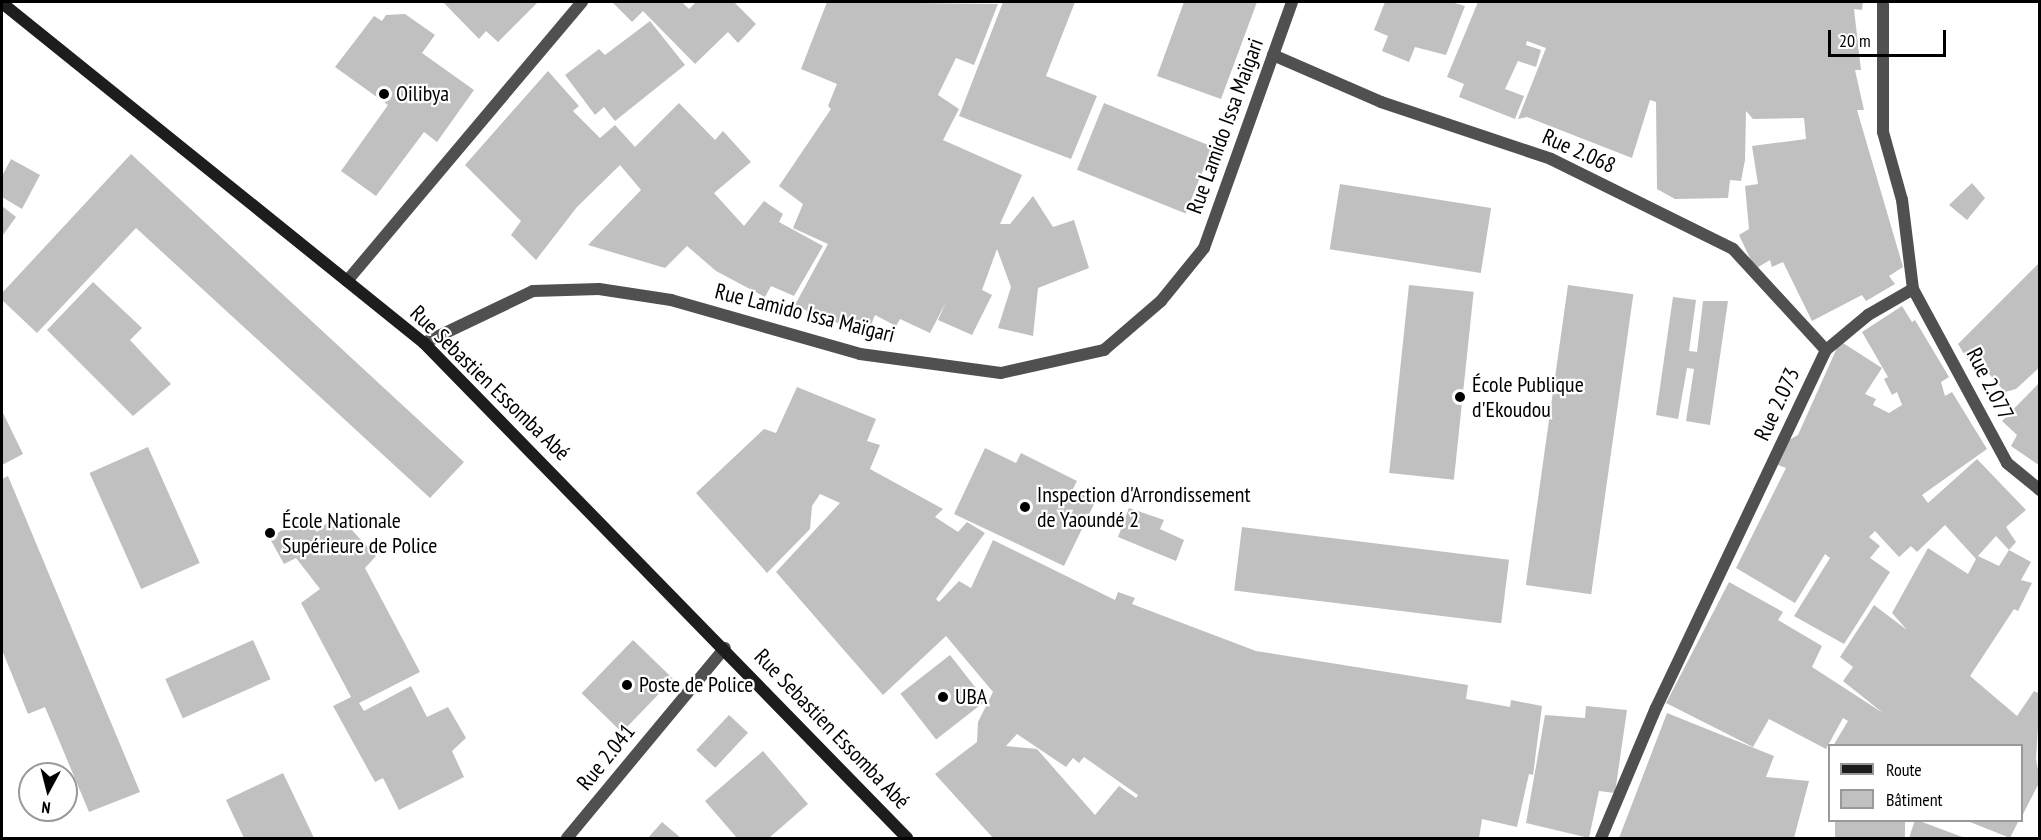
<!DOCTYPE html>
<html>
<head>
<meta charset="utf-8">
<style>
	body { margin:0 }
	#map { position:relative; width:2041px; height:840px; overflow:hidden; background:#fff; font-family:"PT Sans Narrow",sans-serif }
	div>[style] { position:absolute }
	.building>* { inset:0; background:#c0c0c0; transform-origin:0 0 }
	.minor>* { height:12px; margin:-6px; padding:0 6px; transform-origin:6px; border-radius:6px; background:#505050 }
	.secondary>* { height:12px; margin:-6px; padding:0 6px; transform-origin:6px; border-radius:6px; background:#1d1d1d }
	.dots>* { width:16px; height:16px; translate:-50% -50%; box-sizing:border-box; border:3px solid #fff; border-radius:50% }
	span { translate:-50% -50%; white-space:nowrap; text-align:center; line-height:1.15; -webkit-text-stroke:4.5px #fff; paint-order:stroke }
	.poi-label { font-size:22px; color:#000 }
	.left { translate:0 -50%; text-align:left }
	.street-label { font-size:22px; color:#000 }
	.frame { position:absolute; inset:0; border:3px solid #000; pointer-events:none }
	.legend { position:absolute; left:1828px; top:744px; width:195px; height:78px; box-sizing:border-box; background:#fff; border:2px solid #999; margin:0; padding:8px 10px; list-style:none; font-size:18px; color:#000 }
	.legend li { display:flex; align-items:center; gap:12px; height:30px }
	.legend b { width:30px; border:2px solid #999 }
	.north { position:absolute; left:18px; top:762px; width:60px; height:60px; box-sizing:border-box; background:#fff; border:2px solid #999; border-radius:50%; rotate:187deg; font-size:16px; font-weight:700; line-height:24px; text-align:center; color:#000 }
	.north::after { content:''; display:block; margin:auto; width:21px; height:27px; background:#000; clip-path:polygon(50% 0,100% 100%,50% 72%,0 100%) }
	.scale { position:absolute; left:1828px; top:30px; width:118px; height:27px; box-sizing:border-box; border:3px solid #000; border-top:0; padding-left:8px; font-size:18px; line-height:21px; white-space:nowrap; color:#000; -webkit-text-stroke:4px #fff; paint-order:stroke }
</style>
</head>
<body>
<div id="map">
	<div class="building">
		<div style="clip-path:polygon(443px 2px,538px 2px,498px 42px,486px 31px,479px 39px)"></div>
		<div style="clip-path:polygon(612px 2px,682px 2px,689px 9px,696px 2px,734px 2px,756px 24px,738px 43px,728px 32px,695px 64px,643px 11px,632px 22px)"></div>
		<div style="clip-path:polygon(827px 2px,998px 4px,974px 65px,956px 58px,938px 95px,959px 109px,943px 140px,1022px 175px,1000px 224px,1010px 224px,1033px 196px,1053px 227px,1074px 220px,1089px 268px,1038px 288px,1033px 336px,998px 328px,1011px 287px,997px 249px,982px 290px,992px 295px,972px 335px,938px 320px,946px 302px,930px 333px,900px 319px,896px 326px,875px 315px,869px 330px,826px 320px,795px 305px,828px 244px,793px 228px,803px 204px,779px 186px,831px 109px,828px 106px,837px 84px,801px 69px)"></div>
		<div style="clip-path:polygon(1003px 2px,1075px 2px,1046px 76px,1097px 96px,1071px 159px,959px 116px)"></div>
		<div style="clip-path:polygon(1184px 2px,1257px 2px,1221px 99px,1157px 76px)"></div>
		<div style="clip-path:polygon(1385px 2px,1451px 2px,1465px 6px,1446px 55px,1415px 47px,1409px 62px,1382px 51px,1388px 36px,1374px 30px)"></div>
		<div style="clip-path:polygon(1478px 2px,1863px 2px,1862px 10px,1854px 9px,1861px 70px,1855px 70px,1864px 110px,1857px 110px,1903px 267px,1889px 276px,1895px 284px,1866px 301px,1862px 295px,1812px 321px,1783px 262px,1772px 267px,1770px 260px,1755px 269px,1739px 235px,1749px 229px,1745px 186px,1758px 184px,1752px 146px,1806px 139px,1804px 118px,1753px 119px,1746px 111px,1745px 160px,1741px 181px,1730px 180px,1728px 198px,1675px 199px,1657px 189px,1656px 102px,1650px 100px,1632px 158px,1527px 117px,1518px 119px,1546px 48px,1527px 41px,1526px 45px,1541px 50px,1536px 67px,1518px 61px,1505px 89px,1524px 96px,1515px 119px,1459px 97px,1464px 84px,1447px 77px)"></div>
		<div style="clip-path:polygon(405px 14px,435px 35px,422px 53px,474px 90px,437px 142px,424px 132px,376px 196px,341px 171px,388px 105px,335px 67px,374px 16px,382px 21px,386px 15px)"></div>
		<div style="clip-path:polygon(650px 21px,685px 65px,615px 121px,604px 107px,595px 115px,565px 75px,599px 49px,605px 55px)"></div>
		<div style="clip-path:polygon(548px 71px,579px 106px,573px 111px,600px 138px,615px 125px,635px 147px,679px 103px,715px 140px,723px 131px,751px 162px,714px 193px,744px 226px,764px 201px,783px 214px,779px 222px,823px 246px,794px 296px,771px 286px,765px 297px,716px 271px,687px 246px,665px 268px,588px 245px,641px 190px,620px 165px,577px 207px,536px 260px,511px 235px,521px 221px,465px 165px)"></div>
		<div style="left:1104px;top:103px;width:117px;height:72px;rotate:22deg"></div>
		<div style="clip-path:polygon(131px 154px,464px 462px,430px 498px,136px 228px,37px 333px,2px 300px,2px 293px)"></div>
		<div style="clip-path:polygon(11px 159px,40px 175px,22px 209px,2px 197px,2px 176px)"></div>
		<div style="clip-path:polygon(1972px 183px,1985px 198px,1967px 220px,1949px 205px)"></div>
		<div style="left:1340px;top:184px;width:153px;height:66px;rotate:9deg"></div>
		<div style="clip-path:polygon(2px 206px,16px 217px,3px 235px,2px 234px)"></div>
		<div style="clip-path:polygon(2040px 262px,2040px 367px,2016px 389px,2005px 392px,1976px 359px,1970px 364px,1958px 344px)"></div>
		<div style="clip-path:polygon(93px 282px,142px 328px,130px 340px,171px 384px,133px 416px,47px 330px)"></div>
		<div style="left:1409px;top:285px;width:65px;height:189px;rotate:6deg"></div>
		<div style="left:1568px;top:285px;width:66px;height:303px;rotate:8deg"></div>
		<div style="clip-path:polygon(1673px 297px,1696px 300px,1689px 351px,1697px 352px,1703px 301px,1728px 301px,1710px 425px,1686px 421px,1694px 369px,1687px 368px,1678px 419px,1656px 415px)"></div>
		<div style="clip-path:polygon(1902px 306px,1912px 322px,1915px 320px,1949px 377px,1941px 382px,1945px 396px,1952px 392px,1987px 449px,1922px 495px,1928px 503px,1977px 459px,2026px 510px,2006px 527px,2016px 542px,2009px 550px,1996px 536px,1978px 556px,1999px 566px,2009px 550px,2031px 562px,2021px 580px,2032px 583px,2018px 611px,2014px 609px,1970px 676px,2017px 716px,2034px 691px,2040px 694px,2036px 759px,2040px 781px,2022px 816px,2022px 746px,1833px 746px,1848px 721px,1843px 718px,1826px 749px,1769px 719px,1753px 747px,1666px 703px,1729px 582px,1783px 612px,1778px 620px,1822px 646px,1812px 667px,1883px 713px,1843px 681px,1853px 667px,1840px 657px,1874px 605px,1907px 630px,1892px 613px,1928px 548px,1968px 574px,1976px 559px,1945px 525px,1917px 552px,1911px 546px,1899px 557px,1875px 531px,1869px 537px,1880px 546px,1870px 558px,1890px 572px,1844px 644px,1794px 616px,1830px 558px,1825px 554px,1795px 603px,1736px 568px,1786px 468px,1778px 465px,1789px 440px,1798px 435px,1840px 341px,1882px 368px,1865px 394px,1876px 399px,1873px 405px,1889px 413px,1902px 405px,1897px 392px,1892px 395px,1884px 379px,1888px 377px,1862px 332px)"></div>
		<div style="clip-path:polygon(2040px 382px,2040px 466px,2011px 446px,2017px 435px,2002px 421px)"></div>
		<div style="clip-path:polygon(evenodd,797px 387px,876px 419px,867px 441px,880px 445px,870px 469px,943px 509px,935px 517px,958px 532px,967px 522px,985px 533px,936px 599px,939px 602px,959px 581px,971px 588px,993px 540px,1115px 600px,1118px 592px,1135px 598px,1132px 604px,1256px 651px,1468px 685px,1466px 699px,1510px 707px,1511px 700px,1542px 706px,1533px 775px,1529px 774px,1517px 827px,1482px 819px,1479px 838px,993px 838px,935px 774px,977px 742px,978px 722px,993px 692px,946px 636px,883px 695px,776px 572px,840px 503px,820px 494px,812px 506px,810px 529px,767px 573px,696px 493px,764px 429px,776px 433px,797px 387px,1017px 734px,1066px 767px,1073px 758px,1079px 763px,1084px 757px,1138px 795px,1136px 798px,1119px 786px,1095px 815px,1037px 749px,1006px 746px,1017px 734px)"></div>
		<div style="clip-path:polygon(2px 411px,23px 454px,2px 465px)"></div>
		<div style="left:148px;top:447px;width:127px;height:64px;rotate:66deg"></div>
		<div style="clip-path:polygon(985px 448px,1016px 463px,1021px 453px,1077px 481px,1073px 489px,1096px 500px,1064px 566px,954px 514px)"></div>
		<div style="clip-path:polygon(8px 476px,140px 792px,89px 812px,45px 707px,28px 714px,2px 650px,2px 479px)"></div>
		<div style="clip-path:polygon(1129px 508px,1164px 520px,1160px 529px,1184px 540px,1176px 561px,1118px 537px)"></div>
		<div style="clip-path:polygon(337px 514px,376px 556px,365px 568px,420px 672px,359px 703px,364px 711px,411px 686px,427px 717px,448px 707px,466px 738px,452px 751px,464px 777px,399px 810px,383px 778px,375px 782px,333px 706px,351px 697px,301px 603px,320px 589px,296px 558px,284px 564px,269px 537px,305px 519px,317px 532px)"></div>
		<div style="left:1242px;top:527px;width:269px;height:64px;rotate:7deg"></div>
		<div style="left:253px;top:640px;width:43px;height:96px;rotate:66deg"></div>
		<div style="left:633px;top:640px;width:56px;height:74px;rotate:44deg"></div>
		<div style="left:950px;top:655px;width:58px;height:63px;rotate:52deg"></div>
		<div style="clip-path:polygon(1586px 706px,1627px 710px,1615px 793px,1599px 791px,1589px 838px,1526px 823px,1545px 715px,1585px 718px)"></div>
		<div style="clip-path:polygon(1667px 713px,1774px 756px,1766px 777px,1809px 781px,1794px 838px,1619px 838px)"></div>
		<div style="left:729px;top:715px;width:26px;height:48px;rotate:43deg"></div>
		<div style="clip-path:polygon(763px 751px,808px 804px,769px 838px,737px 838px,705px 801px)"></div>
		<div style="clip-path:polygon(283px 773px,314px 838px,244px 838px,226px 800px)"></div>
		<div style="left:1835px;top:820px;width:70px;height:18px"></div>
		<div style="clip-path:polygon(1915px 820px,1917px 820px,1965px 838px,1909px 838px)"></div>
		<div style="clip-path:polygon(1965px 820px,2019px 820px,2010px 838px)"></div>
		<div style="clip-path:polygon(662px 822px,681px 838px,648px 838px)"></div>
	</div>
	<div class="minor">
		<div style="left:1273px;top:55px;width:118px;rotate:23.5deg"></div>
		<div style="left:1381px;top:102px;width:179px;rotate:18.5deg"></div>
		<div style="left:1551px;top:159px;width:203px;rotate:26.3deg"></div>
		<div style="left:1733px;top:249px;width:137px;rotate:47.4deg"></div>
		<div style="left:347px;top:281px;width:365px;rotate:-49.9deg"></div>
		<div style="left:1913px;top:289px;width:198px;rotate:61.6deg"></div>
		<div style="left:2007px;top:463px;width:43px;rotate:39.3deg"></div>
		<div style="left:424px;top:343px;width:121px;rotate:-25.5deg"></div>
		<div style="left:533px;top:291px;width:66px;rotate:-1.7deg"></div>
		<div style="left:599px;top:289px;width:73px;rotate:8.7deg"></div>
		<div style="left:671px;top:300px;width:197px;rotate:15.9deg"></div>
		<div style="left:860px;top:354px;width:142px;rotate:7.7deg"></div>
		<div style="left:1001px;top:373px;width:106px;rotate:-12.6deg"></div>
		<div style="left:1104px;top:350px;width:75px;rotate:-40.7deg"></div>
		<div style="left:1161px;top:301px;width:68px;rotate:-50.9deg"></div>
		<div style="left:1204px;top:248px;width:261px;rotate:-70.3deg"></div>
		<div style="left:567px;top:838px;width:247px;rotate:-50.3deg"></div>
		<div style="left:1601px;top:838px;width:141px;rotate:-67.1deg"></div>
		<div style="left:1656px;top:708px;width:396px;rotate:-64.6deg"></div>
		<div style="left:1826px;top:350px;width:55px;rotate:-39.8deg"></div>
		<div style="left:1868px;top:315px;width:52px;rotate:-30deg"></div>
		<div style="left:1913px;top:289px;width:90px;rotate:-97deg"></div>
		<div style="left:1902px;top:200px;width:71px;rotate:-105.6deg"></div>
		<div style="left:1883px;top:132px;width:130px;rotate:-90deg"></div>
	</div>
	<div class="secondary">
		<div style="left:2px;top:3px;width:542px;rotate:38.86deg"></div>
		<div style="left:424px;top:343px;width:692px;rotate:45.7deg"></div>
	</div>
	<div class="dots">
		<div style="left:384px;top:94px;background:#000"></div>
		<div style="left:1460px;top:397px;background:#000"></div>
		<div style="left:1025px;top:507px;background:#000"></div>
		<div style="left:270px;top:533px;background:#000"></div>
		<div style="left:627px;top:685px;background:#000"></div>
		<div style="left:943px;top:697px;background:#000"></div>
	</div>
	<div class="poi-label">
		<span class="left" style="left:396px;top:94px">Oilibya</span>
		<span class="left" style="left:1472px;top:397px">École Publique<br>d'Ekoudou</span>
		<span class="left" style="left:1037px;top:507px">Inspection d'Arrondissement<br>de Yaoundé 2</span>
		<span class="left" style="left:282px;top:533px">École Nationale<br>Supérieure de Police</span>
		<span class="left" style="left:639px;top:685px">Poste de Police</span>
		<span class="left" style="left:955px;top:697px">UBA</span>
	</div>
	<div class="street-label">
		<span style="left:1225px;top:126px;rotate:-70deg">Rue Lamido Issa Maïgari</span>
		<span style="left:1579px;top:151px;rotate:24deg">Rue 2.068</span>
		<span style="left:805px;top:313px;rotate:14deg">Rue Lamido Issa Maïgari</span>
		<span style="left:490px;top:383px;rotate:44deg">Rue Sebastien Essomba Abé</span>
		<span style="left:1990px;top:384px;rotate:63deg">Rue 2.077</span>
		<span style="left:1777px;top:404px;rotate:-65deg">Rue 2.073</span>
		<span style="left:832px;top:729px;rotate:46deg">Rue Sebastien Essomba Abé</span>
		<span style="left:606px;top:757px;rotate:-51deg">Rue 2.041</span>
	</div>
	<div class="frame"></div>
	<ul class="legend">
	<li><b style="height:8px;background:#1d1d1d"></b>Route</li>
	<li><b style="height:16px;background:#c0c0c0"></b>Bâtiment</li>
	</ul>
	<div class="north">N</div>
	<div class="scale">20 m</div>
</div>
</body>
</html>
